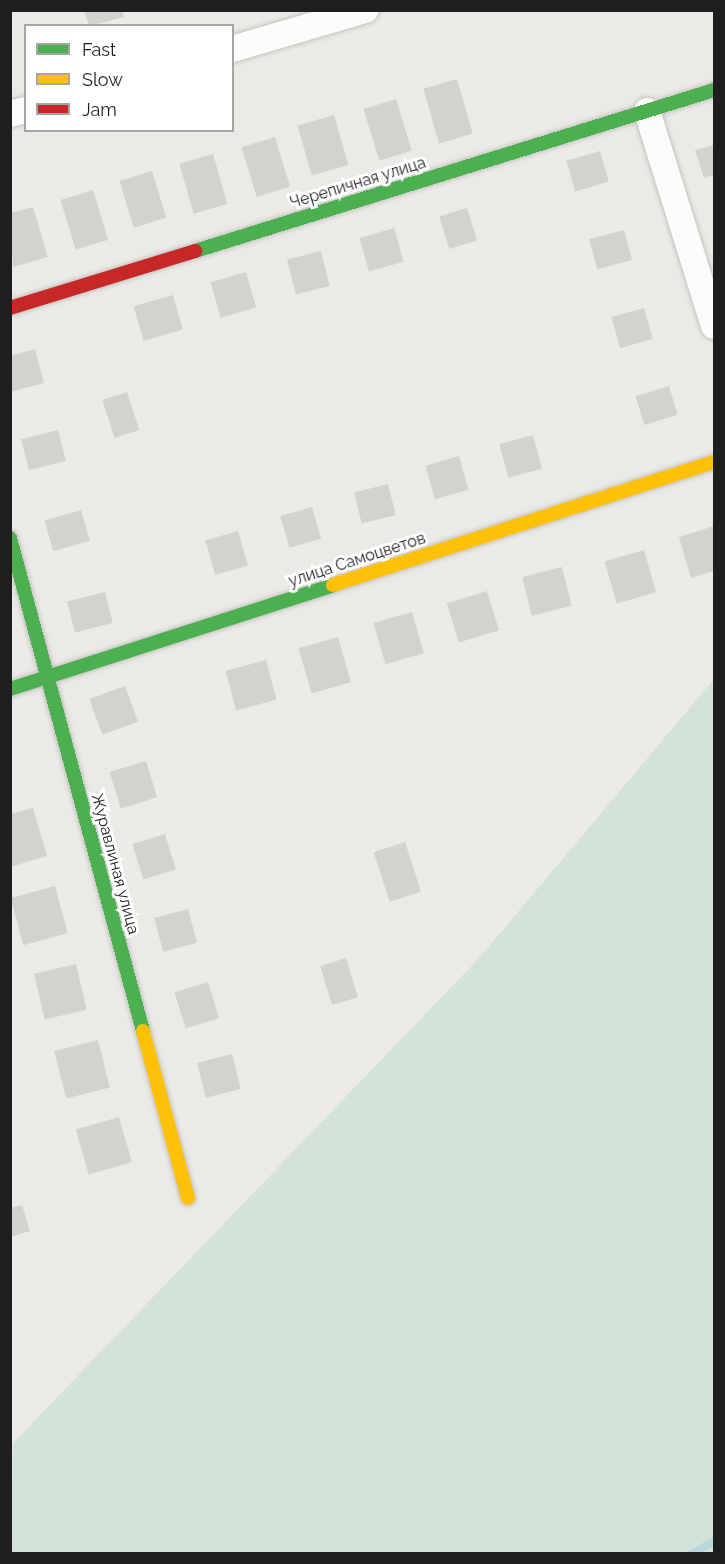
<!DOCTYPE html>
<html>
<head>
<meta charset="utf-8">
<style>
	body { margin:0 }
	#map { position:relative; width:725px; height:1564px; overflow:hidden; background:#eceae6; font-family:Raleway,sans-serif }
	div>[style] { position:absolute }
	.wetland>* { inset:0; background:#d4e3da }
	.stream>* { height:8px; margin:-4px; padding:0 4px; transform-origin:4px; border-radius:4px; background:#b8d8e0 }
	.building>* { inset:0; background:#d4d2cf; transform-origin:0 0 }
	.roads { filter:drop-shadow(0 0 2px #c5c4c2) drop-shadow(0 0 2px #c5c4c2) }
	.street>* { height:26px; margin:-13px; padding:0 13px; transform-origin:13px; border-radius:13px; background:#fcfcfb }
	.fast>* { height:14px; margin:-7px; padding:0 7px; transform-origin:7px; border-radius:7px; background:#4caf50 }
	.slow>* { height:14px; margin:-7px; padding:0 7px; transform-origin:7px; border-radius:7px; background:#ffc107 }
	.jam>* { height:14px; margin:-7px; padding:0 7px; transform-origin:7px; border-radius:7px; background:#c62828 }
	span { translate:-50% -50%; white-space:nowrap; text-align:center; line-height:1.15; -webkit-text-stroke:6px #fff; paint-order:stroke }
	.street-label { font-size:16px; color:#1e1e1e }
	.frame { position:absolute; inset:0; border:12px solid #1e1e1e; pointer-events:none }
	.legend { position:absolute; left:24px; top:24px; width:210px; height:108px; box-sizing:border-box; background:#fff; border:2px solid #a5a5a5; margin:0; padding:8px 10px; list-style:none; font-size:18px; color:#1e1e1e }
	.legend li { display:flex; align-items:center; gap:12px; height:30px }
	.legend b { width:30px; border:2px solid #a5a5a5 }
</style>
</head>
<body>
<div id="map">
	<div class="wetland">
		<div style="clip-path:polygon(714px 679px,714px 1553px,11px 1553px,13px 1443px,480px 957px)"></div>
	</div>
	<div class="stream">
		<div style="left:691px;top:1554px;width:26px;rotate:-29deg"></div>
	</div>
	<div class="building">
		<div style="clip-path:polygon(84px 10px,122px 10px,124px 17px,89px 26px)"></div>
		<div style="left:457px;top:79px;width:57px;height:35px;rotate:74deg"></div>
		<div style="left:396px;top:99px;width:54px;height:34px;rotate:73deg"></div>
		<div style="left:334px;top:115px;width:52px;height:38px;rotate:74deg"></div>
		<div style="left:275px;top:137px;width:52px;height:35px;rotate:73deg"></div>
		<div style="clip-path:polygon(714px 145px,714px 175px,704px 178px,695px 150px)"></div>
		<div style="left:600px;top:151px;width:32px;height:35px;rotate:74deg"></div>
		<div style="left:213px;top:154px;width:52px;height:35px;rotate:74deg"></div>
		<div style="left:152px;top:171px;width:49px;height:34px;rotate:73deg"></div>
		<div style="left:93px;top:190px;width:52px;height:34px;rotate:73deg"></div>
		<div style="clip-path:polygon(33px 207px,48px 257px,13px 267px,10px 213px)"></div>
		<div style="left:467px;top:208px;width:34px;height:29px;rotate:73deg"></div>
		<div style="left:394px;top:228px;width:35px;height:36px;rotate:74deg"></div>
		<div style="left:624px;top:230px;width:31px;height:36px;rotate:75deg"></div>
		<div style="left:321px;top:251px;width:36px;height:35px;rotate:76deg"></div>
		<div style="left:246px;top:272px;width:37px;height:37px;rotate:74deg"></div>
		<div style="left:173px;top:295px;width:36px;height:41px;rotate:74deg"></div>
		<div style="left:644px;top:308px;width:32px;height:34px;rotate:74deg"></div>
		<div style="clip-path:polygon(35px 349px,44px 383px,10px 392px,10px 356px)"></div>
		<div style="left:669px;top:386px;width:30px;height:35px;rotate:73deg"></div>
		<div style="left:127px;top:392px;width:40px;height:26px;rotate:72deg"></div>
		<div style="left:58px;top:430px;width:32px;height:38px;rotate:76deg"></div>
		<div style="left:533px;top:435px;width:35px;height:35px;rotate:75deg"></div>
		<div style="left:459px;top:456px;width:35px;height:35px;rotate:74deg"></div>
		<div style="left:388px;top:484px;width:32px;height:35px;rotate:76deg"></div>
		<div style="left:312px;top:507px;width:33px;height:33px;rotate:74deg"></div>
		<div style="left:81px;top:510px;width:32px;height:38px;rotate:74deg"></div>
		<div style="clip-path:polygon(714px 526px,714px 571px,691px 578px,679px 537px)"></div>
		<div style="left:238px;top:531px;width:36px;height:34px;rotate:74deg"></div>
		<div style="left:644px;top:550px;width:44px;height:41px;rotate:74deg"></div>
		<div style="left:562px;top:567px;width:40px;height:41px;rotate:76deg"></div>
		<div style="left:487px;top:591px;width:41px;height:42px;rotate:73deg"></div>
		<div style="left:105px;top:592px;width:32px;height:39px;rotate:76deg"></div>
		<div style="left:412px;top:612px;width:43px;height:40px;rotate:74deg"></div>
		<div style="left:338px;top:637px;width:47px;height:41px;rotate:74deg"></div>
		<div style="left:266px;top:660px;width:41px;height:42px;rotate:75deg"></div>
		<div style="left:125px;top:686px;width:38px;height:38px;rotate:70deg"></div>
		<div style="left:146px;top:761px;width:38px;height:38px;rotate:73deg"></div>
		<div style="clip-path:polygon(33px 808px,47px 856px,10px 867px,10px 814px)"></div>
		<div style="left:165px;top:834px;width:37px;height:34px;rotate:73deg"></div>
		<div style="left:405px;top:842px;width:52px;height:33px;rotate:72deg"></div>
		<div style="left:55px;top:886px;width:49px;height:46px;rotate:75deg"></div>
		<div style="left:188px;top:909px;width:35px;height:35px;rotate:75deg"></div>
		<div style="left:346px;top:958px;width:41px;height:27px;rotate:73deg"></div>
		<div style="left:76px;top:964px;width:47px;height:43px;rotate:77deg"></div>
		<div style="left:208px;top:982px;width:38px;height:35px;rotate:73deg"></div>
		<div style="left:98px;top:1040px;width:49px;height:45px;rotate:76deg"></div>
		<div style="left:232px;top:1054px;width:36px;height:36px;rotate:76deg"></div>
		<div style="left:119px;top:1117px;width:47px;height:45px;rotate:74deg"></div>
		<div style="clip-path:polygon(22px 1205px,30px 1231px,10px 1237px,10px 1208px)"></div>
	</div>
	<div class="roads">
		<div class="street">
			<div style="left:232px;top:49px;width:139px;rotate:-16.3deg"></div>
			<div style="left:647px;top:111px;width:225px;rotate:72.7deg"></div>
			<div style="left:10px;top:114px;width:16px;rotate:-14deg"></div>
		</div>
		<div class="fast">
			<div style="left:195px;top:251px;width:543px;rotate:-17.23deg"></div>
			<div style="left:10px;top:538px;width:511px;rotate:74.9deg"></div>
			<div style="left:10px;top:689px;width:339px;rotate:-17.8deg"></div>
		</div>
		<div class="slow">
			<div style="left:333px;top:585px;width:400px;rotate:-17.9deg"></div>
			<div style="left:143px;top:1031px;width:173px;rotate:74.9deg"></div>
		</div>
		<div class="jam">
			<div style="left:10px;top:308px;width:194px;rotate:-17.1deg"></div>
		</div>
	</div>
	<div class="street-label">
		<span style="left:358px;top:183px;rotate:-17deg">Черепичная улица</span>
		<span style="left:357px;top:560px;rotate:-18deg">улица Самоцветов</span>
		<span style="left:115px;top:864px;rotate:75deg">Журавлиная улица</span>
	</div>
	<div class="frame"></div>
	<ul class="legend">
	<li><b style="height:8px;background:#4caf50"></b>Fast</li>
	<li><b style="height:8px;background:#ffc107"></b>Slow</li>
	<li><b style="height:8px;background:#c62828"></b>Jam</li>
	</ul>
</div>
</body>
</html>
